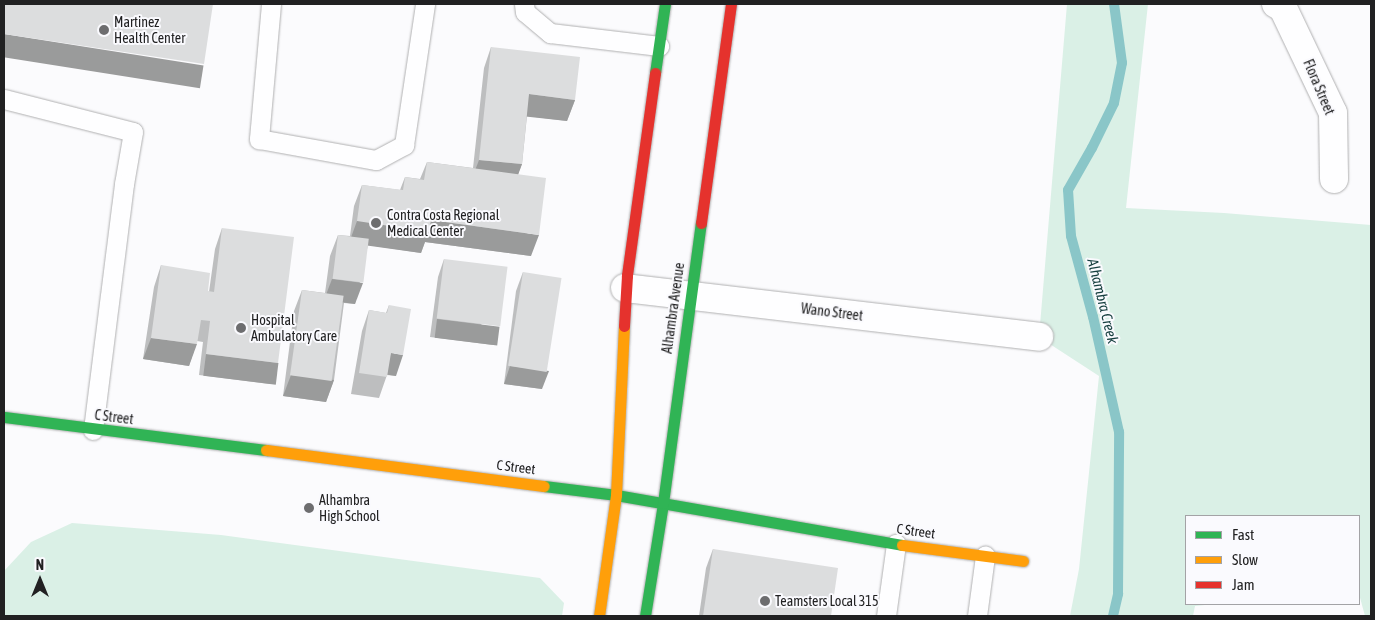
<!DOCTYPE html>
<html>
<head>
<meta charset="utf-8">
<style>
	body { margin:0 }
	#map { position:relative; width:1375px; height:620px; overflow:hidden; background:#fbfbfd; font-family:"Asap Condensed",sans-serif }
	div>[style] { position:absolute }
	.green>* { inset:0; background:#daf0e6 }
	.stream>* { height:10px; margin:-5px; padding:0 5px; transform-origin:5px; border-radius:5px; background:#8ac6c8 }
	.roads { filter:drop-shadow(0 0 1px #b0b0b1) drop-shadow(0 0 1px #b0b0b1) }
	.lane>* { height:19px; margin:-9.5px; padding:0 9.5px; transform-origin:9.5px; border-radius:9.5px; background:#fefeff }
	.street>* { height:28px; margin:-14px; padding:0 14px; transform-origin:14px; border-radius:14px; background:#fefeff }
	.fast>* { height:11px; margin:-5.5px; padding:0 5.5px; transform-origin:5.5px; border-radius:5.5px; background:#30b455 }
	.slow>* { height:11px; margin:-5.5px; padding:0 5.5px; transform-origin:5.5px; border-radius:5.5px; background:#ff9f0a }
	.jam>* { height:11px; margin:-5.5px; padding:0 5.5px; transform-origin:5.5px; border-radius:5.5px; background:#e5322d }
	.wall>* { inset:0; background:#bdbebf }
	.shaded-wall>* { inset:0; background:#9a9b9b; transform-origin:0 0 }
	.building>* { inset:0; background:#dcddde; transform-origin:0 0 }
	.dots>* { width:14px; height:14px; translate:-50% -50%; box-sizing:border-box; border:2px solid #fafafe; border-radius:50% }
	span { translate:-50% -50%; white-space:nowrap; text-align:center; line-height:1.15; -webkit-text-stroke:4px #fafafe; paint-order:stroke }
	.poi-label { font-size:14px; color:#212122 }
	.left { translate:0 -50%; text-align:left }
	.street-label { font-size:14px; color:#212122 }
	.water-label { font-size:15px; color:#163f3f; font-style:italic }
	.frame { position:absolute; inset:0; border:5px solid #212122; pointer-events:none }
	.legend { position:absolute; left:1185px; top:515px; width:175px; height:90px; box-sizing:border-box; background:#fafafe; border:1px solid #a3a3a6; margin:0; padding:6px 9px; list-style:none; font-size:15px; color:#212122 }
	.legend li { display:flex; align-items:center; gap:10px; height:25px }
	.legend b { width:25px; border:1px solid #a3a3a6 }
	.north { position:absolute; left:15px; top:555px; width:50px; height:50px; -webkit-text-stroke:4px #fafafe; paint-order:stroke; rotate:0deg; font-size:14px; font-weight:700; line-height:20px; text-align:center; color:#212122 }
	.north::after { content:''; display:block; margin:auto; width:18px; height:22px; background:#212122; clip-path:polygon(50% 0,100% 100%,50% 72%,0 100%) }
</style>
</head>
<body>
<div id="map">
	<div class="green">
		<div style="clip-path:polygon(1067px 4px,1148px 4px,1126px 208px,1224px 213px,1371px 225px,1371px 616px,1365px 616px,1359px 594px,1359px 516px,1186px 516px,1186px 604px,1215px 604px,1195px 606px,1193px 616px,1070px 616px,1079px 569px,1099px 376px,1039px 337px)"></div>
		<div style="clip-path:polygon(72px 523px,221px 535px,540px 578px,564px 603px,562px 616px,4px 616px,4px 571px,31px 542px)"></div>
	</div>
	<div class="stream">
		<div style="left:1113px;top:616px;width:23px;rotate:-77deg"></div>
		<div style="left:1118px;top:594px;width:162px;rotate:-89.6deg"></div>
		<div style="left:1119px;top:432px;width:118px;rotate:-102.7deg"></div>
		<div style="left:1093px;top:317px;width:84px;rotate:-105.2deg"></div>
		<div style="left:1071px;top:236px;width:46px;rotate:-93.7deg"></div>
		<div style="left:1068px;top:190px;width:48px;rotate:-60.3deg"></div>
		<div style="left:1092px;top:148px;width:50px;rotate:-63.9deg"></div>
		<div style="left:1114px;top:103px;width:41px;rotate:-78.7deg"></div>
		<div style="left:1122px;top:63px;width:60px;rotate:-97.7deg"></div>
	</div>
	<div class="roads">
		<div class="lane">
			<div style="left:271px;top:4px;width:136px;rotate:95.1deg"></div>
			<div style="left:259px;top:139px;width:119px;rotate:10.2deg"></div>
			<div style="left:376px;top:160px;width:32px;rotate:-28deg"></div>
			<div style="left:404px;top:145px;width:143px;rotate:-81.5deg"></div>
			<div style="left:524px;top:4px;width:8px;rotate:83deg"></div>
			<div style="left:525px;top:12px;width:33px;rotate:40deg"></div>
			<div style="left:550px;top:33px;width:110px;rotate:6.8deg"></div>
			<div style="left:4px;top:99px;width:133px;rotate:14.3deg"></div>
			<div style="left:133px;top:132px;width:53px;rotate:99.8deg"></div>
			<div style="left:124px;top:184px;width:248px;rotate:97.2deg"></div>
			<div style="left:886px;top:616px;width:73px;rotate:-82.1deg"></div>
			<div style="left:977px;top:616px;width:61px;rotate:-82.4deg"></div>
		</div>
		<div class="street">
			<div style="left:1276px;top:4px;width:8px;rotate:30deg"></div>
			<div style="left:1283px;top:8px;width:116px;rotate:64.5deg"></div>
			<div style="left:1333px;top:113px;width:66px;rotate:89.1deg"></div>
			<div style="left:625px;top:288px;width:417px;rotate:6.7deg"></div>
		</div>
		<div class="fast">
			<div style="left:655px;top:73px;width:70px;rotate:-81.8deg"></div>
			<div style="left:4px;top:417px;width:264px;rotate:7.2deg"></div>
			<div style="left:544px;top:486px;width:73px;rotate:7.1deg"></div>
			<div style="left:616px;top:495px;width:290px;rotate:9.9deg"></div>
			<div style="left:645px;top:616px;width:114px;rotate:-80.9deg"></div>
			<div style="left:663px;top:503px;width:283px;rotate:-82.3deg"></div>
		</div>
		<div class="slow">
			<div style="left:266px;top:450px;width:280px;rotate:7.4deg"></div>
			<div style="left:902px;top:545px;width:122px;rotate:7.5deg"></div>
			<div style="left:599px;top:616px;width:122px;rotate:-82deg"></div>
			<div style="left:616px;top:495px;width:169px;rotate:-87.3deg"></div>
		</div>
		<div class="jam">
			<div style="left:701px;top:223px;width:221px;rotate:-82.2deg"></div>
			<div style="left:624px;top:326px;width:51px;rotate:-86.6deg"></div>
			<div style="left:627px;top:275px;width:204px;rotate:-82.1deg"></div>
		</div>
	</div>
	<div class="wall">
		<div style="clip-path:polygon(491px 47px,575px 100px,567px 121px,527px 116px,522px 164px,518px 174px,531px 256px,425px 242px,421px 253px,368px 245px,355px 304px,344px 303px,334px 380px,326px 402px,283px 396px,294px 311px,302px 290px,325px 293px,330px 256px,338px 235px,350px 236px,354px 206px,362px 185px,400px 190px,405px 177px,420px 179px,427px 162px,473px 168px,484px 68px)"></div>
		<div style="clip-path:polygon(222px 228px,278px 363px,270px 384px,199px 375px,203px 342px,197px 341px,189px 366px,143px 359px,154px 287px,161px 265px,209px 292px,215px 249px)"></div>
		<div style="clip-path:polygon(444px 259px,493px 345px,430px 337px,438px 277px)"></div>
		<div style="clip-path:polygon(523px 272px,542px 389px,504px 384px,516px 291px)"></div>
		<div style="clip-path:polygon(389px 305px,396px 376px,387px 375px,379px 398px,351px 394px,362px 331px,369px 310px,386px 313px)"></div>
		<div style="clip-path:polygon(713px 549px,831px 616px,699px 616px,706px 568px)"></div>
	</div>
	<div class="shaded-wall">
		<div style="left:4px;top:34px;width:202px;height:23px;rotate:9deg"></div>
		<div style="clip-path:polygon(529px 94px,575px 100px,567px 121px,521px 116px)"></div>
		<div style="clip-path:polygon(479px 160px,522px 164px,514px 186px,471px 181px)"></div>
		<div style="clip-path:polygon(431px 220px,539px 235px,531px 256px,425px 242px,421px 253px,349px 243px,357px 221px)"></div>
		<div style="clip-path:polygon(332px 279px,363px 283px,355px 304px,324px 300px)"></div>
		<div style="left:437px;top:319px;width:63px;height:19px;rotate:7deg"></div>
		<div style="clip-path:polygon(151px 338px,197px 344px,189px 366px,143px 359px)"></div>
		<div style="clip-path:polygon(391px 353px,403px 355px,396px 376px,383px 374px)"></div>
		<div style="left:206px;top:354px;width:73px;height:22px;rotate:7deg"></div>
		<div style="clip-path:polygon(510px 366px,549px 371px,542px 389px,504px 384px)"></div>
		<div style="clip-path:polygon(291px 375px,334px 380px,326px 402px,283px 396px)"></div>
	</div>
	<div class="building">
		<div style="clip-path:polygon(4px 4px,213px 4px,204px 64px,4px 34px)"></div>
		<div style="clip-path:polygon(491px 47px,580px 57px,575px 100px,529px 94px,522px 164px,479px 160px)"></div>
		<div style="clip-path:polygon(427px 162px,546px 178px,539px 235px,431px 220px,429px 232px,357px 221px,362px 185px,403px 190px,405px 177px,424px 180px)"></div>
		<div style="clip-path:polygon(222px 228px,294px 237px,278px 363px,206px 354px,210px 321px,201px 320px,197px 344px,151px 338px,161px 265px,210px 273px,208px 291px,214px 292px)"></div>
		<div style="left:338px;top:235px;width:31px;height:44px;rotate:7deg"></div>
		<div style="left:444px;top:259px;width:64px;height:60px;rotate:7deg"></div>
		<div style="left:523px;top:272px;width:39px;height:95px;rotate:9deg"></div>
		<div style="left:302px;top:290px;width:42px;height:86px;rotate:8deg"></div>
		<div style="clip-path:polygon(389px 305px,411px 309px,403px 355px,391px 353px,387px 377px,359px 373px,369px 310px,387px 313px)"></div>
		<div style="clip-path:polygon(713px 549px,838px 568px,831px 616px,703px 616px)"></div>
	</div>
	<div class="dots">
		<div style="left:104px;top:30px;background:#6d6d6f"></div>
		<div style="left:376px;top:223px;background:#6d6d6f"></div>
		<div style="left:241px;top:328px;background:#6d6d6f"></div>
		<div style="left:309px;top:508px;background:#6d6d6f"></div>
		<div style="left:765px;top:601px;background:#6d6d6f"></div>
	</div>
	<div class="poi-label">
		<span class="left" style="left:114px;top:30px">Martinez<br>Health Center</span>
		<span class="left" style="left:387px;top:223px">Contra Costa Regional<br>Medical Center</span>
		<span class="left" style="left:251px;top:328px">Hospital<br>Ambulatory Care</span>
		<span class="left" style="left:319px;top:508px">Alhambra<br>High School</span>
		<span class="left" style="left:775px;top:601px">Teamsters Local 315</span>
	</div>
	<div class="street-label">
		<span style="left:1319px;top:87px;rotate:67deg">Flora Street</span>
		<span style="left:673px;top:308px;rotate:-82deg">Alhambra Avenue</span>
		<span style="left:832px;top:312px;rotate:7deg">Wano Street</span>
		<span style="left:114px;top:417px;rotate:7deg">C Street</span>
		<span style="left:516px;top:467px;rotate:7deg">C Street</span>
		<span style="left:916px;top:531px;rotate:8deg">C Street</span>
	</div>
	<div class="water-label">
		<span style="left:1103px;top:301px;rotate:76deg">Alhambra Creek</span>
	</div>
	<div class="frame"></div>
	<ul class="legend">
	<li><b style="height:6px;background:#30b455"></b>Fast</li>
	<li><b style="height:6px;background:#ff9f0a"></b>Slow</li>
	<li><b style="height:6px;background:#e5322d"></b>Jam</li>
	</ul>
	<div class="north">N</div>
</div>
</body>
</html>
